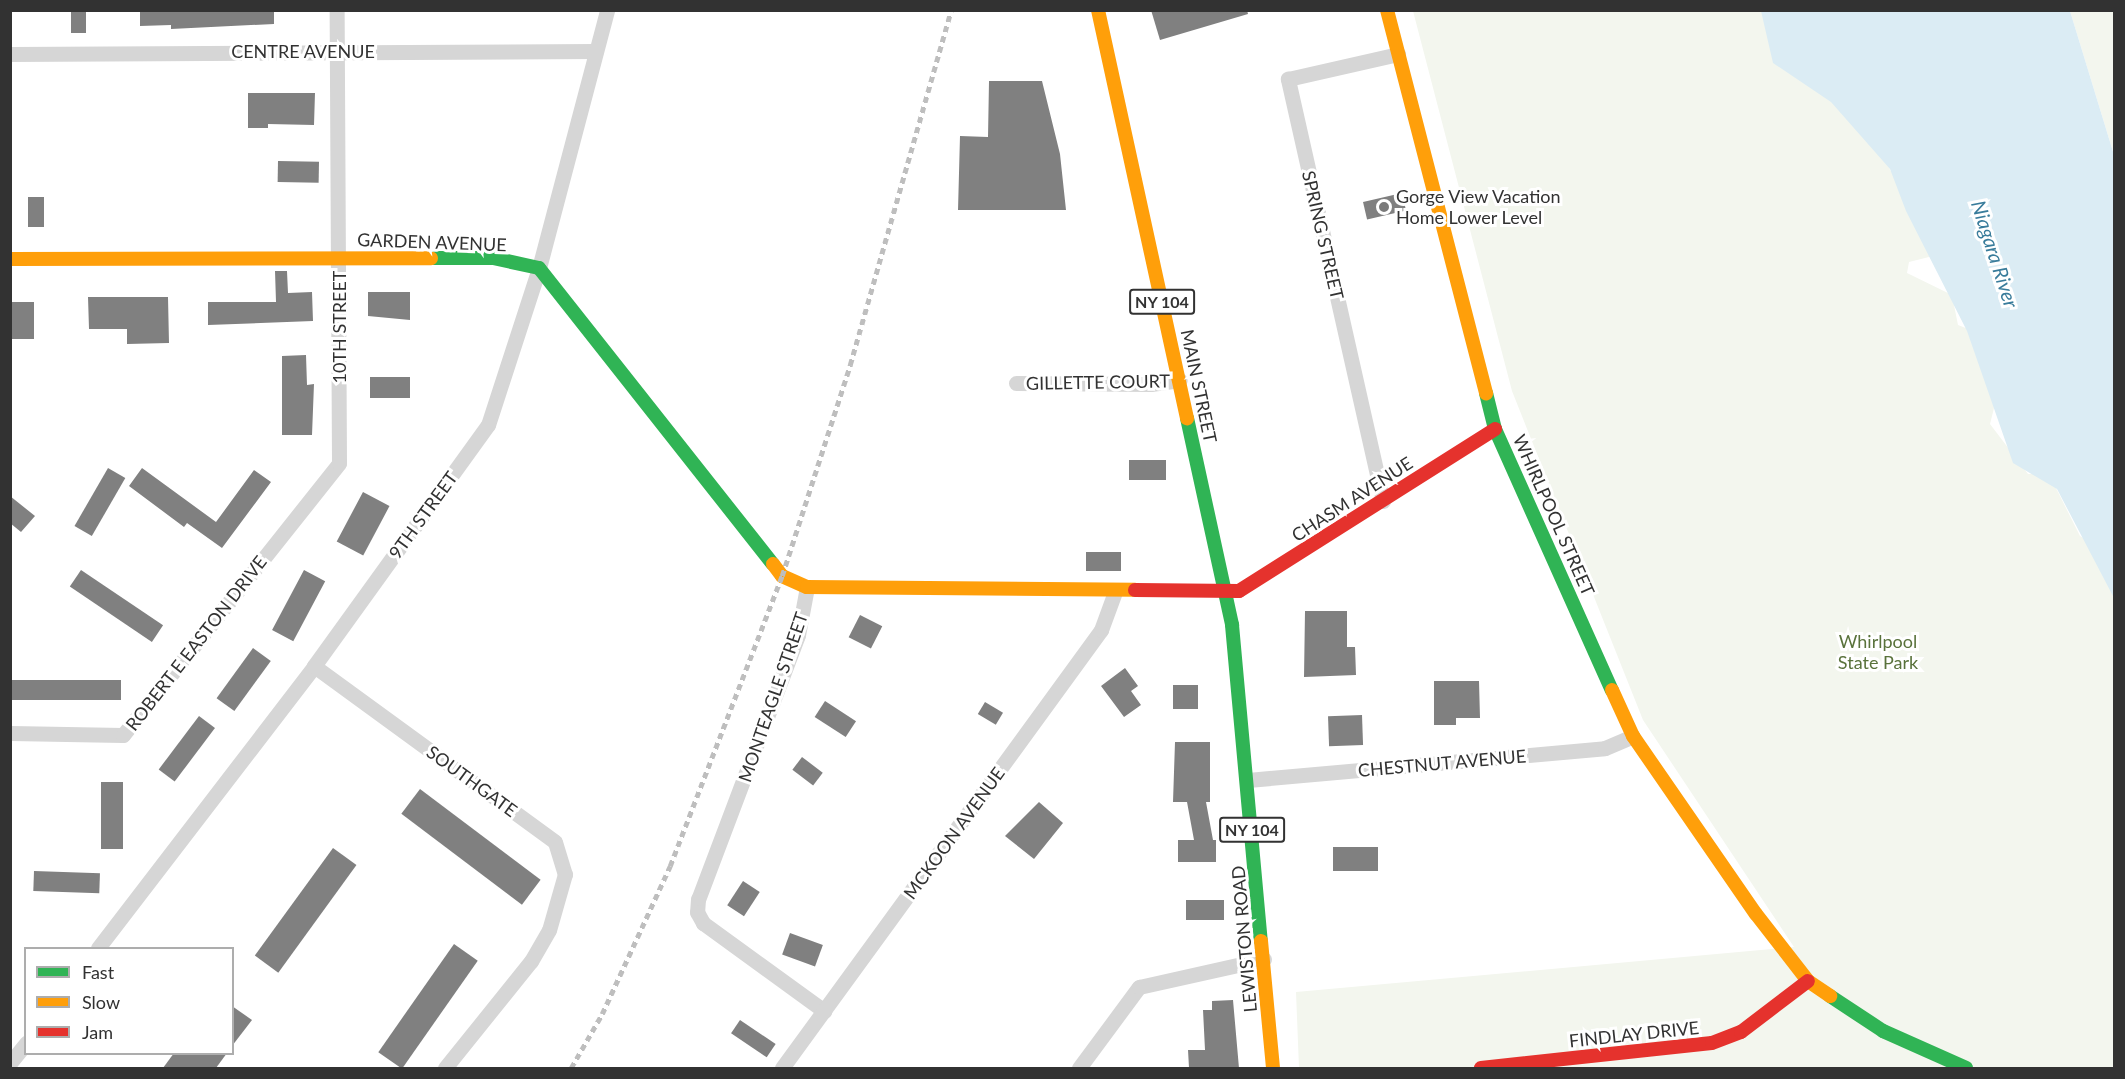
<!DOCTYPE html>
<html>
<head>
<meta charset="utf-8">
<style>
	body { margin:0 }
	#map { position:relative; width:2125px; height:1079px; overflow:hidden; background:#fff; font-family:Lato,sans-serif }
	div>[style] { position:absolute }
	.green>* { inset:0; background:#f3f6ee }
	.water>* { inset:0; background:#dbecf4 }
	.building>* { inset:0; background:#808080; transform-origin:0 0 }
	.street>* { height:15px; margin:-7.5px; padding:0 7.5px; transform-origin:7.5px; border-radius:7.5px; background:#d6d6d6 }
	.fast>* { height:14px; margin:-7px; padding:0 7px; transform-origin:7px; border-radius:7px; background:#30b455 }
	.slow>* { height:14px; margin:-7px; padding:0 7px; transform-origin:7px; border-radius:7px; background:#ff9f0a }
	.jam>* { height:14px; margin:-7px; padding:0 7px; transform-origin:7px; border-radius:7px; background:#e5322d }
	.rail>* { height:4.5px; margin-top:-2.25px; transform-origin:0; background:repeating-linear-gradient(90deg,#bebebe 0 6px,transparent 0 10.5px) }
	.dots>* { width:16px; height:16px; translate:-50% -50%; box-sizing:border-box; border:3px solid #fff; border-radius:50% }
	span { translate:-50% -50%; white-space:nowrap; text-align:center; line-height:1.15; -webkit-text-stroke:6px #fff; paint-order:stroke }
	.shield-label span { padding:2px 4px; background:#fff; border:2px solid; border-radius:4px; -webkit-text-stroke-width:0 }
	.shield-label { font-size:16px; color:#323232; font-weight:700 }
	.street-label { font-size:18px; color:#323232 }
	.poi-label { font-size:18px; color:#323232 }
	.left { translate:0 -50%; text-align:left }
	.park-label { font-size:18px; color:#59723b }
	.water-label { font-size:20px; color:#397c9b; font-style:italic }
	.frame { position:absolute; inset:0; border:12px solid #323232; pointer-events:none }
	.legend { position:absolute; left:24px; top:947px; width:210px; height:108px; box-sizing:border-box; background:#fff; border:2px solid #adadad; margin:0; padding:8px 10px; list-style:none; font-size:18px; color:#323232 }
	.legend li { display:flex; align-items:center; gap:12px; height:30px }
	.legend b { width:30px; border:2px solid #adadad }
</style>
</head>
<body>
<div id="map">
	<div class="green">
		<div style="clip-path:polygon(1413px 11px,1845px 11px,1872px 80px,1890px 170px,1938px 218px,1937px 255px,1909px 262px,1907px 273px,1952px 295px,1958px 325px,1986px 336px,1998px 392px,1990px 424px,2028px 474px,2049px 474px,2080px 536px,2110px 553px,2114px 561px,2114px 1068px,1299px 1068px,1296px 992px,1794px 947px,1643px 720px,1512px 391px)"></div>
		<div style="clip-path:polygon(2070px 11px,2114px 11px,2114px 155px)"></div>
	</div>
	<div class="water">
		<div style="clip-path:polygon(1761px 11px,2070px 11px,2114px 155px,2114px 598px,2057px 489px,2013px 463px,1967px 331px,1906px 211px,1890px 169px,1831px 102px,1773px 63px)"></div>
	</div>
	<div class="building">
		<div style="left:71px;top:10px;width:15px;height:23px"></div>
		<div style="clip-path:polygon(140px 10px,274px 10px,274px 24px,171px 29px,171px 25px,140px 26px)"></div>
		<div style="clip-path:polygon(1151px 10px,1247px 10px,1248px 14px,1160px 40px)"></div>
		<div style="clip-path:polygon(989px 81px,1042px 81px,1060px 154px,1066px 210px,958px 210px,960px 136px,988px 137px)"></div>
		<div style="clip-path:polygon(248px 93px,315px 93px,314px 125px,268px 124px,268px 128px,248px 128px)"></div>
		<div style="left:278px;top:161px;width:41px;height:21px;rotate:1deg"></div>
		<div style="left:1402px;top:193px;width:18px;height:40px;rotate:77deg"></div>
		<div style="left:28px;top:197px;width:16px;height:30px"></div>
		<div style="clip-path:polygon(275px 271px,287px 271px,288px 293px,312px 292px,313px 321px,208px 325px,208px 302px,276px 302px)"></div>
		<div style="clip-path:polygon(368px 292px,410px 292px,410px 320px,368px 316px)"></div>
		<div style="clip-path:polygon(88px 297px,168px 297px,169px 343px,127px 344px,127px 329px,89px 329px)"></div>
		<div style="left:12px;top:302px;width:22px;height:37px"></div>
		<div style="clip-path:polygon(306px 355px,307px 385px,314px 384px,312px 435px,282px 435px,282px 356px)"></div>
		<div style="left:370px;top:377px;width:40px;height:21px"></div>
		<div style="left:1129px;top:460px;width:37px;height:20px"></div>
		<div style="left:108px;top:468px;width:20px;height:67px;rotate:30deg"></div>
		<div style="clip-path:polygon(142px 468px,216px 522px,254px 470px,271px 482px,222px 548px,187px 523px,184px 527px,129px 486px)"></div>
		<div style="left:363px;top:492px;width:30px;height:56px;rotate:28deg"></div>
		<div style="clip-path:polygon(10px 496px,35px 516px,21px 532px,10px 523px)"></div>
		<div style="left:1086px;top:552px;width:35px;height:19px"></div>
		<div style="left:81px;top:570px;width:99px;height:20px;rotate:34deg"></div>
		<div style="left:304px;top:570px;width:24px;height:68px;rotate:28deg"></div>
		<div style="clip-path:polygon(1305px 611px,1347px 611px,1347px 647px,1355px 647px,1356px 675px,1304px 677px)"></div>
		<div style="left:860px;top:615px;width:25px;height:25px;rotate:27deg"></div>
		<div style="left:253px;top:648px;width:22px;height:62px;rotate:36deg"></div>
		<div style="clip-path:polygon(1125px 668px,1138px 686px,1131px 691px,1141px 705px,1124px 717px,1101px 686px)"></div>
		<div style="left:12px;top:680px;width:109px;height:20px"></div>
		<div style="clip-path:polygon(1434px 681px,1479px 681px,1480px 718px,1456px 718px,1456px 725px,1434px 725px)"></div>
		<div style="left:1173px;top:685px;width:25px;height:24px"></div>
		<div style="left:825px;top:701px;width:37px;height:19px;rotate:33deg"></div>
		<div style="left:985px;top:702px;width:21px;height:14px;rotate:31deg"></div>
		<div style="left:1362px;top:715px;width:30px;height:34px;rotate:88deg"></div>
		<div style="left:199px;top:716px;width:20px;height:67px;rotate:37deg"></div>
		<div style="clip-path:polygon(1175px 742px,1210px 742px,1210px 802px,1206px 802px,1213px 840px,1216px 840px,1216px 862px,1178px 862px,1178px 840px,1194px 840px,1187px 802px,1173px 802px)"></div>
		<div style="left:802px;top:757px;width:26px;height:16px;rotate:37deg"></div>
		<div style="left:101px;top:782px;width:22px;height:67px"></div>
		<div style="left:420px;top:789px;width:151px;height:31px;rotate:37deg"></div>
		<div style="clip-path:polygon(1039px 802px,1063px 823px,1034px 859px,1005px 836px)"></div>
		<div style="left:1378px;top:847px;width:24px;height:45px;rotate:90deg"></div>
		<div style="left:333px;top:848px;width:29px;height:133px;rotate:36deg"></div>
		<div style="left:34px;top:871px;width:66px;height:20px;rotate:2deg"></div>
		<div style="left:743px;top:881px;width:20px;height:29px;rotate:33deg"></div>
		<div style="left:1186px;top:900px;width:38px;height:20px"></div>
		<div style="left:790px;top:933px;width:35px;height:23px;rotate:20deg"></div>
		<div style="left:454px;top:944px;width:29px;height:132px;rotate:35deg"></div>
		<div style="clip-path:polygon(1233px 1000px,1239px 1068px,1189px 1068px,1188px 1050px,1205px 1050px,1203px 1010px,1212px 1010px,1212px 1001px)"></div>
		<div style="clip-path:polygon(232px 1006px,252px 1020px,232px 1046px)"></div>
		<div style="left:740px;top:1020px;width:43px;height:16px;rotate:34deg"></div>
		<div style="clip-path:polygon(174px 1053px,227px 1053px,216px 1068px,163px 1068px)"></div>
	</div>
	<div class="street">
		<div style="left:10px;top:54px;width:586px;rotate:-0.29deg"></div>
		<div style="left:1016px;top:383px;width:135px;rotate:0.4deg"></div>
		<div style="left:1151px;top:384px;width:29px;rotate:-8deg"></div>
		<div style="left:1383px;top:501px;width:433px;rotate:-102.7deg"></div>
		<div style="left:1288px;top:79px;width:113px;rotate:-12.8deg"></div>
		<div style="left:807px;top:587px;width:49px;rotate:100.6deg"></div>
		<div style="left:798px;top:635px;width:282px;rotate:110.7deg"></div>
		<div style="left:698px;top:899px;width:13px;rotate:94deg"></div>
		<div style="left:697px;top:912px;width:13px;rotate:61deg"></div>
		<div style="left:703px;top:923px;width:150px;rotate:36deg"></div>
		<div style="left:314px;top:666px;width:298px;rotate:36.1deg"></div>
		<div style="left:555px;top:842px;width:34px;rotate:73deg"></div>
		<div style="left:565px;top:874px;width:58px;rotate:105.9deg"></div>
		<div style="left:549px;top:930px;width:36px;rotate:120deg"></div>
		<div style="left:531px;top:961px;width:137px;rotate:128.8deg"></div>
		<div style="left:10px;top:733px;width:113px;rotate:1deg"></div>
		<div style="left:123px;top:735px;width:347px;rotate:-51.5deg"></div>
		<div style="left:339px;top:463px;width:453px;rotate:-90.3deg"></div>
		<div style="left:1248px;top:780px;width:358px;rotate:-5.1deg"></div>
		<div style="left:1605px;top:748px;width:30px;rotate:-23deg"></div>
		<div style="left:98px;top:948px;width:355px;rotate:-52.5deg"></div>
		<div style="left:314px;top:666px;width:297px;rotate:-54.2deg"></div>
		<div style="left:488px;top:425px;width:165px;rotate:-72deg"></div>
		<div style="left:539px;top:268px;width:267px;rotate:-75.2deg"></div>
		<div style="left:10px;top:1063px;width:26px;rotate:-51deg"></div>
		<div style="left:782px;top:1068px;width:542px;rotate:-53.93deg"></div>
		<div style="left:1101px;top:630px;width:40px;rotate:-69.8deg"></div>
		<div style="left:1079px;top:1068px;width:101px;rotate:-53.5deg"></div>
		<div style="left:1139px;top:987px;width:128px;rotate:-12.6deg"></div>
	</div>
	<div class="fast">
		<div style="left:431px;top:258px;width:62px"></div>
		<div style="left:493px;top:258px;width:47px;rotate:12.3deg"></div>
		<div style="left:539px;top:268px;width:377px;rotate:51.7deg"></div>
		<div style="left:1486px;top:393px;width:37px;rotate:76deg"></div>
		<div style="left:1495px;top:429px;width:286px;rotate:65.9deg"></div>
		<div style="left:1187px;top:418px;width:212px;rotate:77.7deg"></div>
		<div style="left:1232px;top:625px;width:317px;rotate:84.8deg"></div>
		<div style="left:1830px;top:996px;width:64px;rotate:33.4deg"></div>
		<div style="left:1883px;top:1031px;width:91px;rotate:24deg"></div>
	</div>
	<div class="slow">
		<div style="left:1098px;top:10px;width:418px;rotate:77.7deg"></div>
		<div style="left:1387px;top:10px;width:396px;rotate:75.5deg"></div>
		<div style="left:10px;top:259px;width:421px;rotate:-0.1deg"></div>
		<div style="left:773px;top:564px;width:15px;rotate:53deg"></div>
		<div style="left:782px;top:576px;width:27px;rotate:24deg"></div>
		<div style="left:807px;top:587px;width:328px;rotate:0.5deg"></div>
		<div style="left:1612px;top:690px;width:51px;rotate:65.5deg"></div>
		<div style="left:1633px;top:736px;width:216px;rotate:55.4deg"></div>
		<div style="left:1756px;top:914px;width:85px;rotate:52.2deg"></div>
		<div style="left:1808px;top:981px;width:27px;rotate:34deg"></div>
		<div style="left:1261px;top:941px;width:128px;rotate:84.6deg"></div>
	</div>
	<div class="jam">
		<div style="left:1135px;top:590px;width:104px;rotate:0.6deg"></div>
		<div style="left:1239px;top:591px;width:303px;rotate:-32.3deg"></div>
		<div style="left:1481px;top:1068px;width:232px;rotate:-6.2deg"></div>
		<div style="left:1712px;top:1043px;width:31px;rotate:-21deg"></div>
		<div style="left:1741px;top:1032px;width:84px;rotate:-37.3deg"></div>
	</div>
	<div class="rail">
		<div style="left:571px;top:1068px;width:62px;rotate:-60.1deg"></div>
		<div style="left:602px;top:1014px;width:163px;rotate:-65.3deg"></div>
		<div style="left:670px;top:866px;width:311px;rotate:-68.9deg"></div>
		<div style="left:782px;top:576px;width:222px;rotate:-72.1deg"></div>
		<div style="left:850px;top:365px;width:369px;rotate:-74.1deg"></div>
	</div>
	<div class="dots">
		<div style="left:1384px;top:207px;background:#7a7a7a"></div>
	</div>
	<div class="shield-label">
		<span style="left:1162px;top:302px">NY 104</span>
		<span style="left:1252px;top:830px">NY 104</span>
	</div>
	<div class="street-label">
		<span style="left:303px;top:51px">CENTRE AVENUE</span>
		<span style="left:1323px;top:235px;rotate:77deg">SPRING STREET</span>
		<span style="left:432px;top:242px;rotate:2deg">GARDEN AVENUE</span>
		<span style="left:339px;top:327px;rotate:-90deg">10TH STREET</span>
		<span style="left:1098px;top:382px;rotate:-1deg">GILLETTE COURT</span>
		<span style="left:1199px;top:386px;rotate:78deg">MAIN STREET</span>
		<span style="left:1352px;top:499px;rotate:-33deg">CHASM AVENUE</span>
		<span style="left:423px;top:515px;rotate:-54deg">9TH STREET</span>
		<span style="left:1554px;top:515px;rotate:66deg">WHIRLPOOL STREET</span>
		<span style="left:196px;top:643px;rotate:-52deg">ROBERT E EASTON DRIVE</span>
		<span style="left:773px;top:697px;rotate:-71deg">MONTEAGLE STREET</span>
		<span style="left:1442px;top:763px;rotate:-5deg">CHESTNUT AVENUE</span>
		<span style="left:472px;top:781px;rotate:36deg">SOUTHGATE</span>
		<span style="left:954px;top:833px;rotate:-54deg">MCKOON AVENUE</span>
		<span style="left:1244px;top:939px;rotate:-95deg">LEWISTON ROAD</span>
		<span style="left:1634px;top:1034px;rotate:-6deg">FINDLAY DRIVE</span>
	</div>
	<div class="poi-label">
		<span class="left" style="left:1396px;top:207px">Gorge View Vacation<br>Home Lower Level</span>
	</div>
	<div class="park-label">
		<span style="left:1878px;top:652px">Whirlpool<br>State Park</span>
	</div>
	<div class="water-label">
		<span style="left:1995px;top:254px;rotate:72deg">Niagara River</span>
	</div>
	<div class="frame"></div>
	<ul class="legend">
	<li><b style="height:8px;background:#30b455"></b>Fast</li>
	<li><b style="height:8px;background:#ff9f0a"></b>Slow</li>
	<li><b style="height:8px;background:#e5322d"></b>Jam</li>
	</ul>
</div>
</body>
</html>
